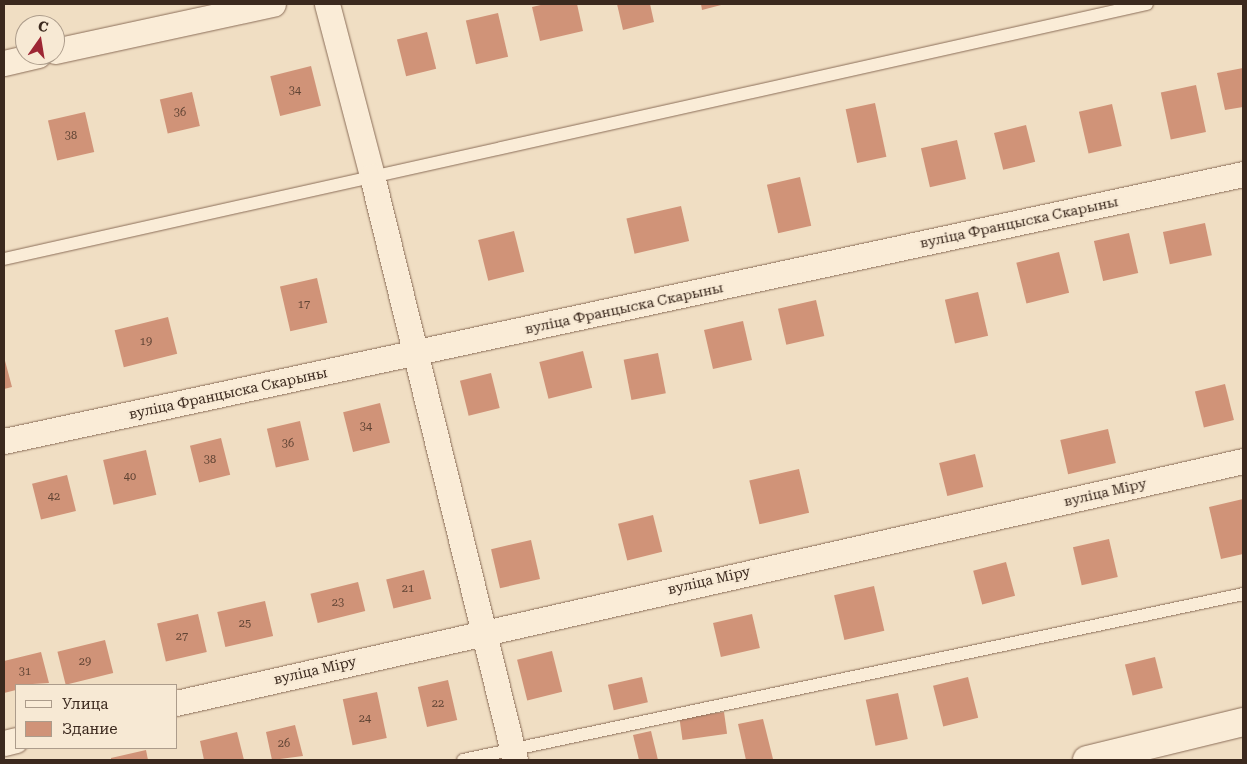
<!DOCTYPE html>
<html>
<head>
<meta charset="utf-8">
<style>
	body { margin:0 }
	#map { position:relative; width:1247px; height:764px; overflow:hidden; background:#f0dec3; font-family:"Roboto Serif",serif }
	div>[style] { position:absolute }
	.building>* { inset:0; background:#d09378; transform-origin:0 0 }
	.roads { filter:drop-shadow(0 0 1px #8b6e59) drop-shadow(0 0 1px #8b6e59) }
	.service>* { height:12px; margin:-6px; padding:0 6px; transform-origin:6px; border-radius:6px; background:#faecd7 }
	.minor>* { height:25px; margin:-12.5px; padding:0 12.5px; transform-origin:12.5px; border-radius:12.5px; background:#faecd7 }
	.tertiary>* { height:28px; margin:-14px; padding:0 14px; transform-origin:14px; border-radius:14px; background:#faecd7 }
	span { translate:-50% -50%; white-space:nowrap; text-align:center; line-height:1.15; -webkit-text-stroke:4px #f7e9d4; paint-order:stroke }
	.number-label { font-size:11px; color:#604434 }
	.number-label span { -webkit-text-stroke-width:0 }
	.street-label { font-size:14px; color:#3b291e }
	.frame { position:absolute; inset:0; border:5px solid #3b291e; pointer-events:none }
	.legend { position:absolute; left:15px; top:684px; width:162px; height:65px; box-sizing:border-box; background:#f7e9d4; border:1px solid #ac9c8b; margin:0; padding:6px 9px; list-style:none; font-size:15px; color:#3b291e }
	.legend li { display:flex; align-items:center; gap:10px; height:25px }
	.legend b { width:25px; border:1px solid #ac9c8b }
	.north { position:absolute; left:15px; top:15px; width:50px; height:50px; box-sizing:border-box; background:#f7e9d4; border:1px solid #ac9c8b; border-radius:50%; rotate:13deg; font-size:14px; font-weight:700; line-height:20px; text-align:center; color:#3b291e }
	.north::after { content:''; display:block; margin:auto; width:18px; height:22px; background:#9d2634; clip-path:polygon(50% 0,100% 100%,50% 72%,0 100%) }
</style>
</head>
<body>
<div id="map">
	<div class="building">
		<div style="clip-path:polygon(545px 4px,577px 4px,583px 31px,540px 41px,532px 7px)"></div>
		<div style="clip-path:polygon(617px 4px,650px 4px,654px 22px,623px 30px)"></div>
		<div style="clip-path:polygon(701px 4px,725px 4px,702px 10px)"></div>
		<div style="left:498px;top:13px;width:45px;height:33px;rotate:77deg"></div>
		<div style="left:427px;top:32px;width:38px;height:31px;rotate:76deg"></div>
		<div style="left:311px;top:66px;width:41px;height:42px;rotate:76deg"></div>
		<div style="clip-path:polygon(1243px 68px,1243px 107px,1225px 110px,1217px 73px)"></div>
		<div style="left:1196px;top:85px;width:48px;height:36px;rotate:78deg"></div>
		<div style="left:192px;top:92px;width:35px;height:33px;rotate:77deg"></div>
		<div style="left:875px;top:103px;width:55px;height:30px;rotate:78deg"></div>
		<div style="left:1112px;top:104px;width:43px;height:34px;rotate:77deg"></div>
		<div style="left:85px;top:112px;width:41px;height:38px;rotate:77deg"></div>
		<div style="left:1026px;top:125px;width:38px;height:33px;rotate:76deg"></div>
		<div style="left:957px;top:140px;width:40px;height:37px;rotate:77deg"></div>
		<div style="left:800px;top:177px;width:50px;height:34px;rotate:77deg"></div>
		<div style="left:681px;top:206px;width:36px;height:56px;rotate:77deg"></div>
		<div style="left:1205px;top:223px;width:33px;height:43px;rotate:78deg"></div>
		<div style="left:514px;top:231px;width:42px;height:37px;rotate:76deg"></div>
		<div style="left:1129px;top:233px;width:41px;height:36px;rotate:77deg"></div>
		<div style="left:1059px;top:252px;width:42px;height:44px;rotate:76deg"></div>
		<div style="left:317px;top:278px;width:46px;height:38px;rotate:77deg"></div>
		<div style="left:978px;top:292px;width:45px;height:34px;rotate:77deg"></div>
		<div style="left:816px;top:300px;width:37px;height:39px;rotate:77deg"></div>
		<div style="left:168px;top:317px;width:38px;height:55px;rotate:76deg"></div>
		<div style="left:743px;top:321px;width:40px;height:40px;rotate:77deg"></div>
		<div style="left:583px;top:351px;width:38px;height:45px;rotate:76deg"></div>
		<div style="left:658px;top:353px;width:41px;height:35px;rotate:79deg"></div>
		<div style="clip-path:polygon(4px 357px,12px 387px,4px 389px)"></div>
		<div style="left:491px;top:373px;width:36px;height:32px;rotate:76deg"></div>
		<div style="left:1225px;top:384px;width:37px;height:31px;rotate:76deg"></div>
		<div style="left:380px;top:403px;width:41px;height:38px;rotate:76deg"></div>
		<div style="left:300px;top:421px;width:40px;height:34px;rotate:77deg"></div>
		<div style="left:1108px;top:429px;width:35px;height:49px;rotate:77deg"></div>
		<div style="left:221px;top:438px;width:38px;height:32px;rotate:76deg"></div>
		<div style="left:146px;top:450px;width:46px;height:44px;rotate:77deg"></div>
		<div style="left:975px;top:454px;width:34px;height:37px;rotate:76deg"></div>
		<div style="left:799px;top:469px;width:45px;height:51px;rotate:77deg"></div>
		<div style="left:67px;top:475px;width:37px;height:36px;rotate:76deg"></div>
		<div style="clip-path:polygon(1243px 499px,1243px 554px,1221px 559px,1209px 507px)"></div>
		<div style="left:653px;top:515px;width:38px;height:36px;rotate:76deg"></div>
		<div style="left:1109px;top:539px;width:39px;height:37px;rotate:77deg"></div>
		<div style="left:531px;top:540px;width:40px;height:41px;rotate:77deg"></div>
		<div style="left:1006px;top:562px;width:35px;height:34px;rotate:75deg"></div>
		<div style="left:424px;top:570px;width:30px;height:39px;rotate:76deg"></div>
		<div style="left:358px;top:582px;width:30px;height:49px;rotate:76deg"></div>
		<div style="left:874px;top:586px;width:46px;height:41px;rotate:77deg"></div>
		<div style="left:265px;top:601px;width:36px;height:49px;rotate:77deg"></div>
		<div style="left:198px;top:614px;width:39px;height:42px;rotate:77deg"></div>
		<div style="left:752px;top:614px;width:35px;height:40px;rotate:77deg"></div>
		<div style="left:105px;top:640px;width:34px;height:49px;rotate:76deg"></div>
		<div style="left:552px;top:651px;width:42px;height:36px;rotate:76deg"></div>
		<div style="clip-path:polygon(41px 652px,49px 683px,16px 685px,16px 690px,4px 693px,4px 661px)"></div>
		<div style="left:1155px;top:657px;width:32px;height:31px;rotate:76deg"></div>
		<div style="left:642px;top:677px;width:26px;height:35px;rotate:77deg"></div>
		<div style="left:968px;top:677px;width:42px;height:36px;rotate:76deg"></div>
		<div style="left:448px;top:680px;width:41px;height:31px;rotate:77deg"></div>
		<div style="left:377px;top:692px;width:47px;height:35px;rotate:78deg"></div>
		<div style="left:898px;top:693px;width:47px;height:33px;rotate:78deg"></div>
		<div style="left:724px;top:712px;width:22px;height:45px;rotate:82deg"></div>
		<div style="clip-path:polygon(763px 719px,773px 759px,746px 760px,738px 724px)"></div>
		<div style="clip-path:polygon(295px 725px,303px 756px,272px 760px,266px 732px)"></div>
		<div style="clip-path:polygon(651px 731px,658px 760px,639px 760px,633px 735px)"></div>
		<div style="clip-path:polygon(237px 732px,244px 760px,204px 760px,200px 741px)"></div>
		<div style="clip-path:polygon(146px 750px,148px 760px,111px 760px,111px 758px)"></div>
	</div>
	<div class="roads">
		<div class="service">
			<div style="left:4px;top:259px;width:1171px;rotate:-12.58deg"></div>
			<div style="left:463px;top:760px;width:797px;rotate:-12.01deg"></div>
		</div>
		<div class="minor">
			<div style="left:327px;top:4px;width:178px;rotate:75.3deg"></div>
			<div style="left:372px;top:176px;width:601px;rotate:76.24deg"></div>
			<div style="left:55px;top:51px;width:223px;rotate:-12.2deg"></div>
			<div style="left:4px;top:63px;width:35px;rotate:-13deg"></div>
			<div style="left:4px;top:441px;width:1267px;rotate:-12.16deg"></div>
			<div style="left:176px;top:703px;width:1094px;rotate:-12.78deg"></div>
			<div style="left:4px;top:743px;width:12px;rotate:-14deg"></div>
		</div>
		<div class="tertiary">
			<div style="left:1087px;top:760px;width:161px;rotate:-13.7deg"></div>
		</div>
	</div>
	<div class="number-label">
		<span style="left:295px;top:91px">34</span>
		<span style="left:180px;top:113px">36</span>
		<span style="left:71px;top:136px">38</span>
		<span style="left:304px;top:305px">17</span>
		<span style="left:146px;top:342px">19</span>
		<span style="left:366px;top:427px">34</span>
		<span style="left:288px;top:444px">36</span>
		<span style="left:210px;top:460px">38</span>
		<span style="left:130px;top:477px">40</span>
		<span style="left:54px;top:497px">42</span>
		<span style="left:408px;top:589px">21</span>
		<span style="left:338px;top:603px">23</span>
		<span style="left:245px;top:624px">25</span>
		<span style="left:182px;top:637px">27</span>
		<span style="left:85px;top:662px">29</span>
		<span style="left:25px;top:672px">31</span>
		<span style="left:438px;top:704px">22</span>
		<span style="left:365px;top:719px">24</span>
		<span style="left:284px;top:744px">26</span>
	</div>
	<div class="street-label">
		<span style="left:1019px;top:222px;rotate:-12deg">вуліца Францыска Скарыны</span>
		<span style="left:624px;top:308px;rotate:-12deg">вуліца Францыска Скарыны</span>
		<span style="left:228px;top:393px;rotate:-12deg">вуліца Францыска Скарыны</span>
		<span style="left:1105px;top:492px;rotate:-13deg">вуліца Міру</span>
		<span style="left:709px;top:580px;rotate:-13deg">вуліца Міру</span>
		<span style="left:315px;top:670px;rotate:-13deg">вуліца Міру</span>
	</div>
	<div class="frame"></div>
	<ul class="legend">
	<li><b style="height:6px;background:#faecd7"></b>Улица</li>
	<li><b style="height:14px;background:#d09378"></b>Здание</li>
	</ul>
	<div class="north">С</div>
</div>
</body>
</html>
